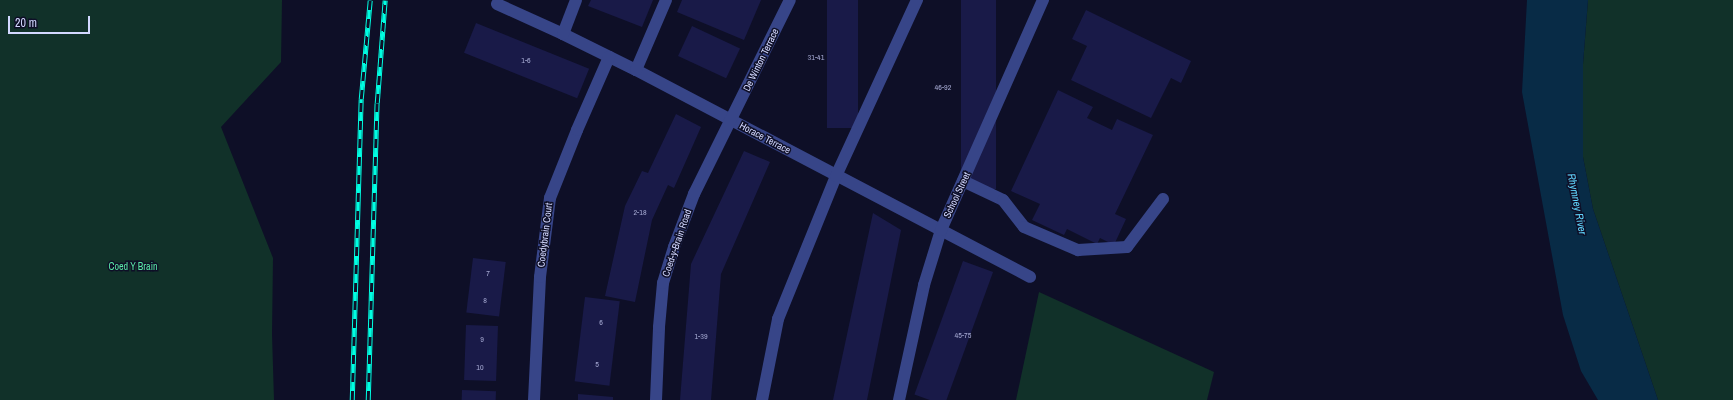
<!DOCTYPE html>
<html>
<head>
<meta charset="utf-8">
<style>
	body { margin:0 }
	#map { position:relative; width:1733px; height:400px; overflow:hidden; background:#0e0f27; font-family:"Archivo Narrow",sans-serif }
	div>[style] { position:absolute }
	.green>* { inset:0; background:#113129 }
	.water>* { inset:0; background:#082b46 }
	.building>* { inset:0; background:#191a48; transform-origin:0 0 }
	.minor>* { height:12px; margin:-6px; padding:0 6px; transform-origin:6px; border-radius:6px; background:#374588 }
	.rail>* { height:4.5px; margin-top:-2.25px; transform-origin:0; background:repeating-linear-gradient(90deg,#0e0f27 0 9px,#00fee2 0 18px); box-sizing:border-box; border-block:1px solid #00fee2 }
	span { translate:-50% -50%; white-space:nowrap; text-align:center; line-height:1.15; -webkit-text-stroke:3px #0e0f27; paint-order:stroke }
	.number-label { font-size:8px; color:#a4a8d1 }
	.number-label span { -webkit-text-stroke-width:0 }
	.street-label { font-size:10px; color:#d3d8ff }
	.park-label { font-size:10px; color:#59e5a5 }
	.water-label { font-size:11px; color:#61d7ff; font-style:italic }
	.scale { position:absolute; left:8px; top:16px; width:82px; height:18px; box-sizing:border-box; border:2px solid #d3d8ff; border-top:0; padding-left:5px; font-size:12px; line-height:14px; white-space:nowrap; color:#d3d8ff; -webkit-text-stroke:3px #0e0f27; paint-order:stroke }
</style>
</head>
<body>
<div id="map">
	<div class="green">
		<div style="clip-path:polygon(0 0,282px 0,281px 62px,221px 127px,273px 258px,272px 334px,274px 400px,0 400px)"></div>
		<div style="clip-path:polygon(1588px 0,1733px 0,1733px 400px,1658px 400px,1593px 209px,1583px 157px,1583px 64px)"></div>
		<div style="clip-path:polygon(1039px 292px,1214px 372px,1207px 400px,1016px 400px)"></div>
	</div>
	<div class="water">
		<div style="clip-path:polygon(1527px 0,1588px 0,1583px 64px,1583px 157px,1593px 209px,1658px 400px,1598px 400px,1581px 371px,1563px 315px,1522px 92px)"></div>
	</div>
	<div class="building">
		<div style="clip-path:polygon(591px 0,653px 0,642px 27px,588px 6px)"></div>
		<div style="clip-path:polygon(682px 0,761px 0,744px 40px,677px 12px)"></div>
		<div style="left:827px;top:0;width:31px;height:128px"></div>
		<div style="left:961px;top:0;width:35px;height:189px"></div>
		<div style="clip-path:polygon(1086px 10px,1191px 61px,1181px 83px,1171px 78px,1151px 118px,1071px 80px,1087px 46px,1072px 39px)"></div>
		<div style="left:476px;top:23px;width:122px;height:32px;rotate:22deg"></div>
		<div style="left:692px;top:26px;width:53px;height:33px;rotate:25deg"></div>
		<div style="clip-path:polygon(1058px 90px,1093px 107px,1087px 118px,1112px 130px,1117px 119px,1153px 135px,1115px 214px,1126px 219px,1114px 245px,1100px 238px,1097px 244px,1067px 229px,1064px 235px,1032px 220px,1040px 204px,1011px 191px)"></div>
		<div style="clip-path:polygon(676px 114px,701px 127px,674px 188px,668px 185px,652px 220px,635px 302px,605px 296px,625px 206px,642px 171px,648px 173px)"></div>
		<div style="clip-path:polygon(744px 151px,770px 162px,721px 274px,711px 400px,680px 400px,691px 264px)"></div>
		<div style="clip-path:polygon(873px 213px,901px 230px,867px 400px,833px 400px)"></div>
		<div style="left:473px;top:258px;width:33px;height:55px;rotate:7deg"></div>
		<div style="left:963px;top:261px;width:32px;height:142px;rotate:20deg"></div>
		<div style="left:585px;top:297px;width:35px;height:85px;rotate:7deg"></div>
		<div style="left:466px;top:325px;width:32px;height:55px;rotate:2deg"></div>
		<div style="left:462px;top:390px;width:34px;height:10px;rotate:2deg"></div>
		<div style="clip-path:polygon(578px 394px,613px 397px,613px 400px,578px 400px)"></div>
	</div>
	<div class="minor">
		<div style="left:497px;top:4px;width:72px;rotate:24.4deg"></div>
		<div style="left:563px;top:34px;width:81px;rotate:26.3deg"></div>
		<div style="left:636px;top:70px;width:445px;rotate:27.7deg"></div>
		<div style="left:563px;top:34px;width:36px;rotate:-69deg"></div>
		<div style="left:636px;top:70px;width:76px;rotate:-66.8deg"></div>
		<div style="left:963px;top:181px;width:44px;rotate:25.4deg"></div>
		<div style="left:1003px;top:200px;width:34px;rotate:52deg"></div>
		<div style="left:1024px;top:227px;width:59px;rotate:23.1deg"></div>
		<div style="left:1078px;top:250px;width:49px;rotate:-3.5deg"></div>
		<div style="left:1127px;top:247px;width:60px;rotate:-53.1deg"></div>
		<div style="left:534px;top:400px;width:123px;rotate:-87.2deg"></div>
		<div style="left:540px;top:277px;width:80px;rotate:-82.8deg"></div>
		<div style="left:550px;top:198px;width:73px;rotate:-68.3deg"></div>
		<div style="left:577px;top:130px;width:80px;rotate:-66.3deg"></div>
		<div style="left:656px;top:400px;width:73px;rotate:-87.6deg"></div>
		<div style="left:659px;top:327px;width:44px;rotate:-84.8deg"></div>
		<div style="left:663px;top:283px;width:38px;rotate:-73deg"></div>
		<div style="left:674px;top:247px;width:57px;rotate:-69.3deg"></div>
		<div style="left:694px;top:194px;width:216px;rotate:-63.7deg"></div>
		<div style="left:762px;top:400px;width:83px;rotate:-78.8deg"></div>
		<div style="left:778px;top:319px;width:154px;rotate:-67.9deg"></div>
		<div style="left:836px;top:176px;width:194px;rotate:-65.3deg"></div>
		<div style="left:899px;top:400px;width:118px;rotate:-77.7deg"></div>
		<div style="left:924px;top:285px;width:58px;rotate:-72.8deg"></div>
		<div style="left:941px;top:230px;width:252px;rotate:-66.1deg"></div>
	</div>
	<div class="rail">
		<div style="left:352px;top:400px;width:301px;rotate:-88.3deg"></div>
		<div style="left:361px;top:99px;width:99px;rotate:-84.8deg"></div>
		<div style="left:368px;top:400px;width:297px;rotate:-88.3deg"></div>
		<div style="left:377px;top:103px;width:103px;rotate:-85.6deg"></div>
	</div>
	<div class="number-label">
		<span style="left:816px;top:58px">31-41</span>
		<span style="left:526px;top:61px">1-6</span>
		<span style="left:943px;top:88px">46-92</span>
		<span style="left:640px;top:213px">2-18</span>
		<span style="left:488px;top:274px">7</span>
		<span style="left:485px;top:301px">8</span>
		<span style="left:601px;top:323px">6</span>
		<span style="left:963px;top:336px">45-75</span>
		<span style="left:701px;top:337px">1-39</span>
		<span style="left:482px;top:340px">9</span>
		<span style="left:597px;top:365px">5</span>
		<span style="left:480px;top:368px">10</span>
	</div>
	<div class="street-label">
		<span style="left:761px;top:60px;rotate:-64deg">De Winton Terrace</span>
		<span style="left:765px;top:138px;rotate:28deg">Horace Terrace</span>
		<span style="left:957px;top:195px;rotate:-65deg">School Street</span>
		<span style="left:545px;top:235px;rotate:-83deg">Coedybrain Court</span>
		<span style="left:677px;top:243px;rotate:-71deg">Coed-y-Brain Road</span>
	</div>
	<div class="park-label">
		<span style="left:133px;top:267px">Coed Y Brain</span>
	</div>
	<div class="water-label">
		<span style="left:1577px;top:204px;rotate:79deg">Rhymney River</span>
	</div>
	<div class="scale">20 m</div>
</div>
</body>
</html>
